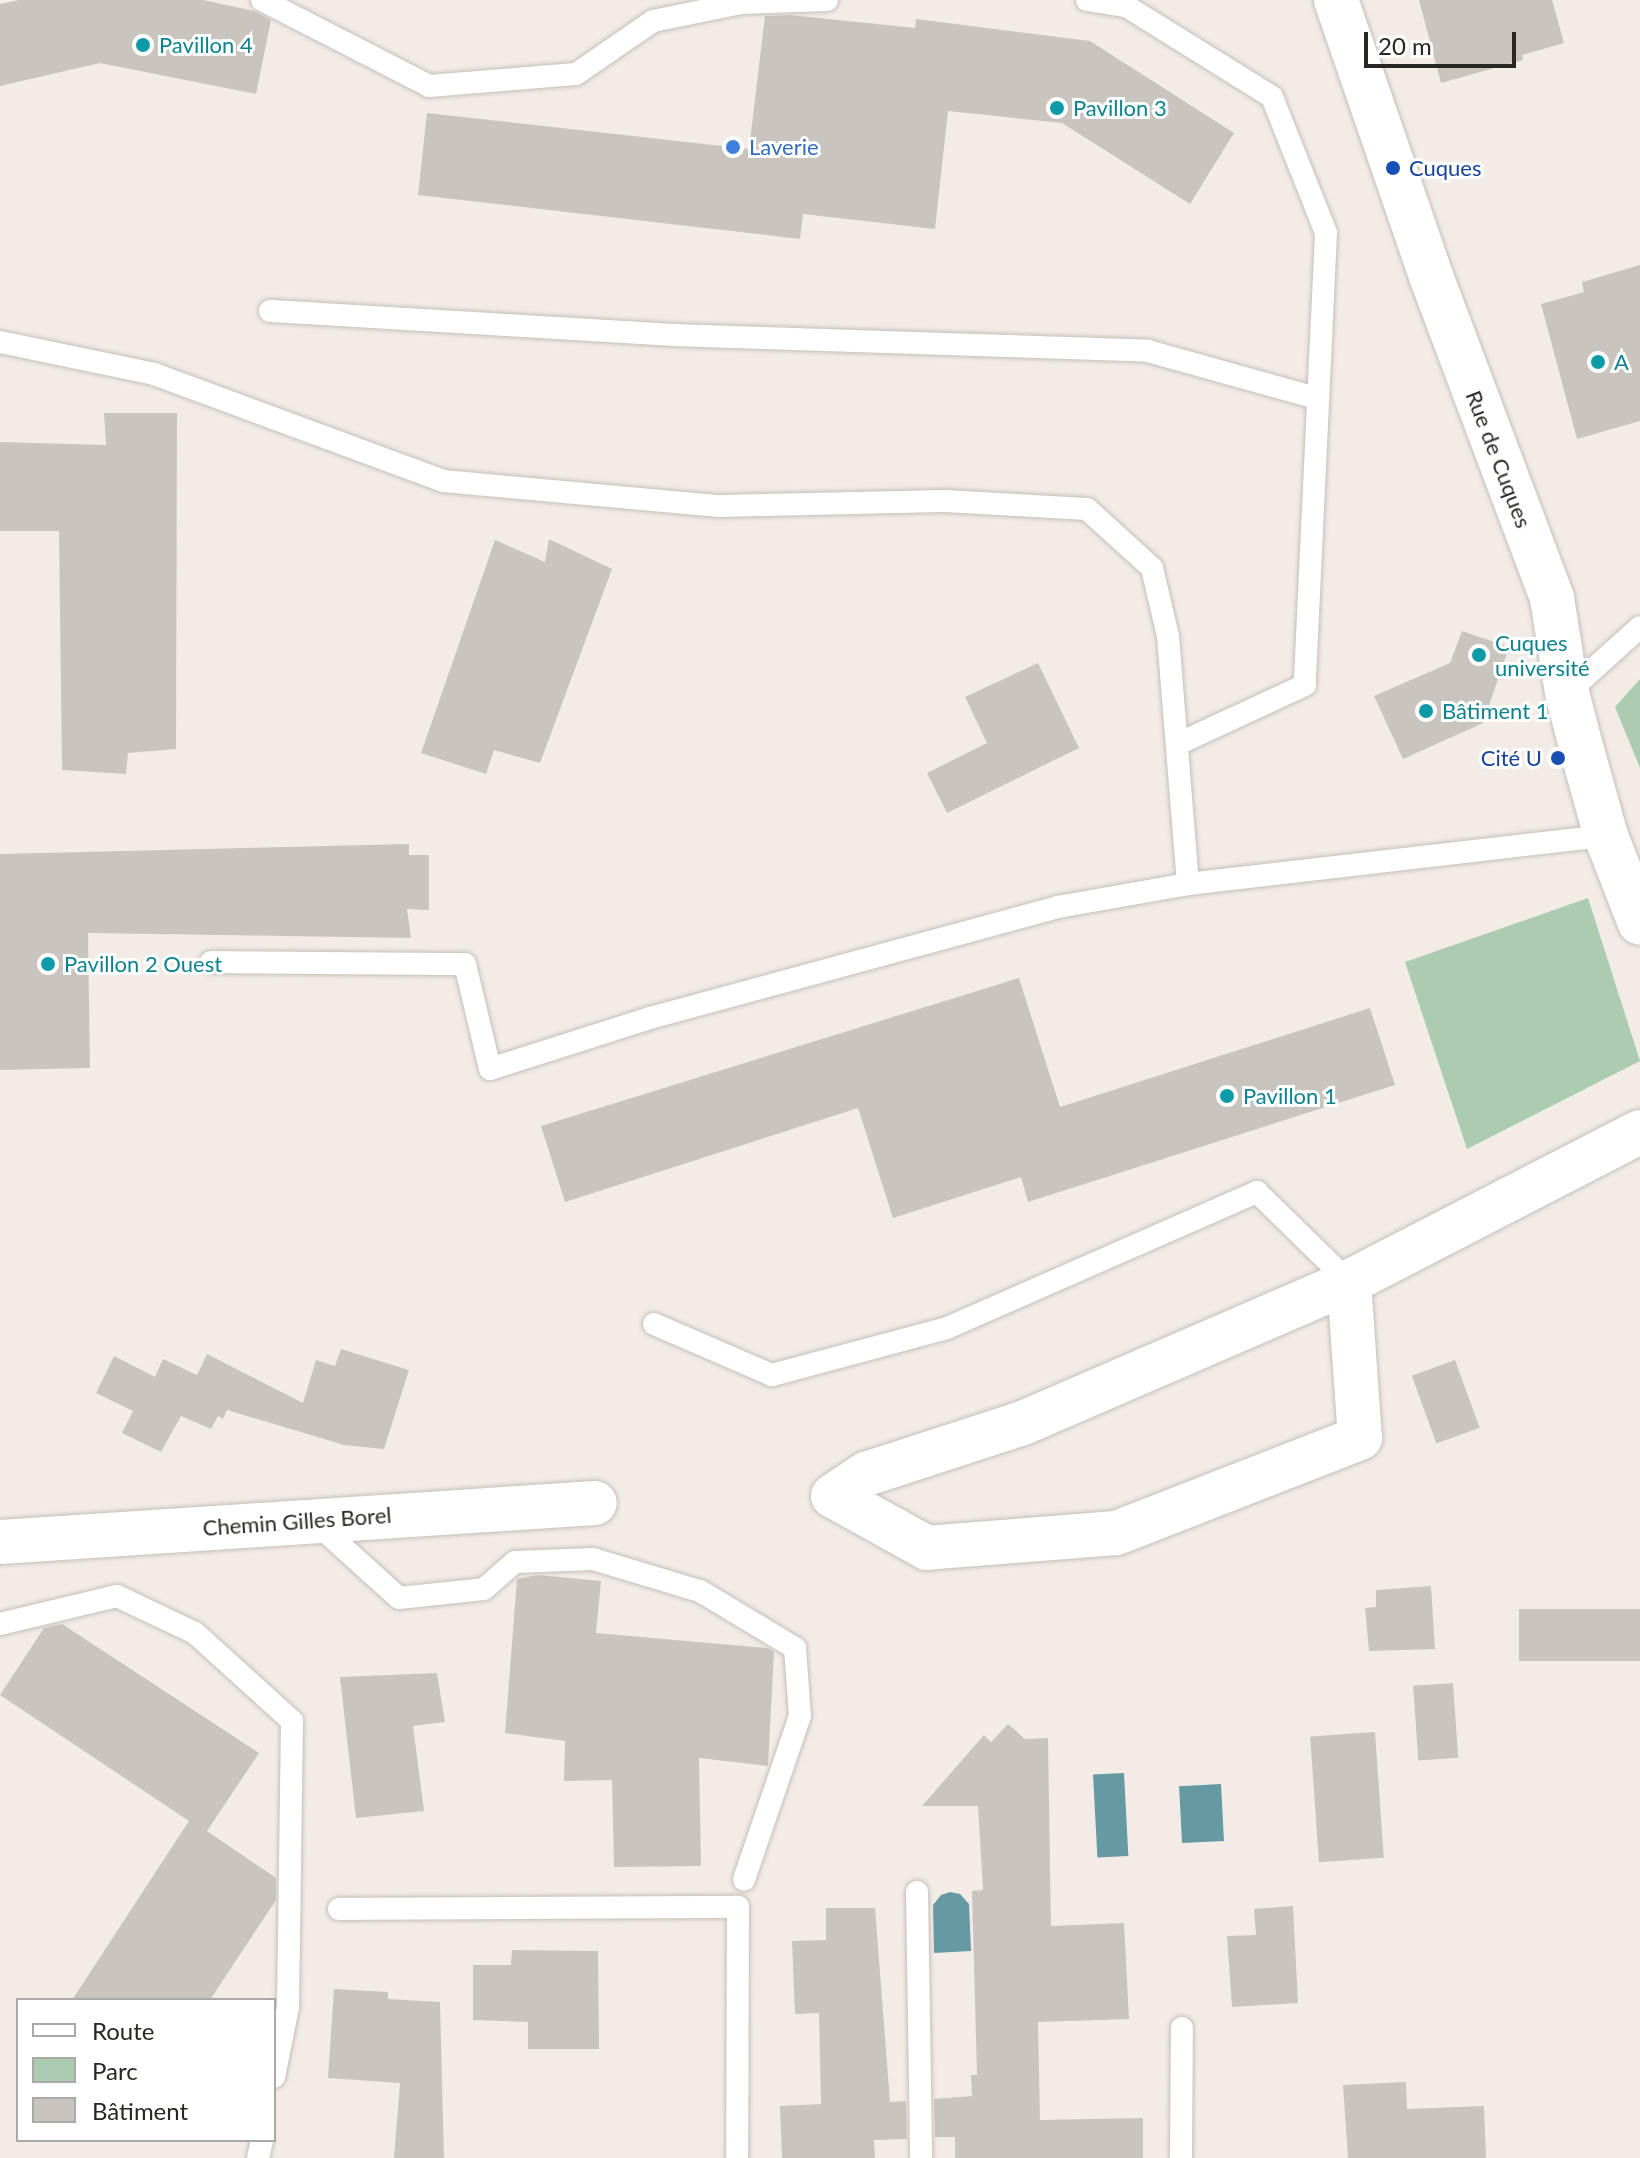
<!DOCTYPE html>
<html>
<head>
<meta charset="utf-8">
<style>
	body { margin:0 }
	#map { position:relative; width:1640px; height:2158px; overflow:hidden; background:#f3ece6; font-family:Lato,sans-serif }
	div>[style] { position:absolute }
	.green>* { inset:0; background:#abccb1 }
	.water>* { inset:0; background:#669aa3; transform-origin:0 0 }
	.building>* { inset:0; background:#cac4be; transform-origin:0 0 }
	.roads { filter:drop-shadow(0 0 2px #c5bfb9) drop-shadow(0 0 2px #c5bfb9) }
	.service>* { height:22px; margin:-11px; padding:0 11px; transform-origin:11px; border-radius:11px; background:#fff }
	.minor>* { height:44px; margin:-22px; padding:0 22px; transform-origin:22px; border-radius:22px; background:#fff }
	.dots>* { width:22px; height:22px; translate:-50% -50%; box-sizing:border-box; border:4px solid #fff; border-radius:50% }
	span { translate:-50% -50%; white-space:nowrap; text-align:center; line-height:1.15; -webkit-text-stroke:6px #fff; paint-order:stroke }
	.culture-label { font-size:22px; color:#0d838f }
	.left { translate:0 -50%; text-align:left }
	.shop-label { font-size:22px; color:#366cbe }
	.transit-label { font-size:22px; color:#164399 }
	.right { translate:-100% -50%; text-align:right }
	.street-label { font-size:22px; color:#292724 }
	.legend { position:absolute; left:16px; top:1998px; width:260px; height:144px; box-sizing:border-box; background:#fff; border:2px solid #a9a9a7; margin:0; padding:10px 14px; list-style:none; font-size:24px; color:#292724 }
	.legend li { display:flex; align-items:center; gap:16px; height:40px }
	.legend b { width:40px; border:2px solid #a9a9a7 }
	.scale { position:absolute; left:1364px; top:32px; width:152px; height:36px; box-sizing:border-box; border:4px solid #292724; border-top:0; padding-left:10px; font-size:24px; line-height:28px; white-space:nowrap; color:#292724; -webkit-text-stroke:6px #fff; paint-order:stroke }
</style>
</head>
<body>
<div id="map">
	<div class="green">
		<div style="clip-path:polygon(1640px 679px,1640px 768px,1615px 707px)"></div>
		<div style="clip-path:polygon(1588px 898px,1640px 1061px,1467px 1149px,1405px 962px)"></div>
	</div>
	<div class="water">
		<div style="left:1124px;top:1773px;width:83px;height:31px;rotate:87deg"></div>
		<div style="left:1221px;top:1784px;width:57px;height:42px;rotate:87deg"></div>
		<div style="clip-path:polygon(950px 1892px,960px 1894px,969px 1904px,971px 1951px,934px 1953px,933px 1905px,941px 1895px)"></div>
	</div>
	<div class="building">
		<div style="clip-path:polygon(19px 0,203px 0,254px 11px,271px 20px,256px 94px,100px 63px,0 86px,0 4px)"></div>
		<div style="clip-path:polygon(1419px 0,1552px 0,1564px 43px,1522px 55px,1523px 60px,1441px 83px)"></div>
		<div style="clip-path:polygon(790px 15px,915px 28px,916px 19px,1090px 41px,1234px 133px,1190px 204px,1062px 123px,948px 111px,935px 229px,803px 214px,800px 239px,418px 195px,427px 113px,749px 149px,765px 16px)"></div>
		<div style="clip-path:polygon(1640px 265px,1640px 421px,1577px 439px,1541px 304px,1584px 292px,1582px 282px)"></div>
		<div style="clip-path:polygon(104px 413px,177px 413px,176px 749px,128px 753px,126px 774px,62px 770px,59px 531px,0 531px,0 442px,106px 445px)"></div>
		<div style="clip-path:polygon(549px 539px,612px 569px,540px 763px,494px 750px,486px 774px,421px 753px,495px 540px,545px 562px)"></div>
		<div style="clip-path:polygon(1462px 631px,1509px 647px,1483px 723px,1403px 759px,1374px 696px,1450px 663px)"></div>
		<div style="clip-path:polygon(1038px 663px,1079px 748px,947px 813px,927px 773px,987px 743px,965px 697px)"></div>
		<div style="clip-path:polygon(409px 844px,409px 855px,429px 855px,429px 910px,407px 909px,411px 938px,88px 933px,90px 1068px,0 1070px,0 854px)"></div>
		<div style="clip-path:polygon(1019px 978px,1060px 1107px,1370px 1008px,1395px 1085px,1028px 1202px,1021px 1177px,893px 1218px,858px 1108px,565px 1202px,541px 1126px)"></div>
		<div style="clip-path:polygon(341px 1349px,409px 1370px,384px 1449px,344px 1445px,227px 1410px,223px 1419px,218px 1416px,211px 1429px,181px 1416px,161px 1452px,122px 1433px,133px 1411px,96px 1393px,114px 1356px,155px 1377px,163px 1359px,197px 1375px,207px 1354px,303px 1403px,316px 1360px,335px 1366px)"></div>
		<div style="left:1455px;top:1360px;width:72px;height:46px;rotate:70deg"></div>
		<div style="clip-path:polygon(538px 1575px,601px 1581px,596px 1633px,768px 1648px,774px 1652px,768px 1766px,699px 1758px,701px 1866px,614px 1867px,612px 1780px,564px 1781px,565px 1741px,505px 1733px,517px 1579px)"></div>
		<div style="clip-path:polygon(1431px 1586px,1435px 1649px,1369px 1651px,1365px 1608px,1376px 1607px,1376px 1590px)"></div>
		<div style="left:1640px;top:1609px;width:52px;height:121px;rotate:90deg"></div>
		<div style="clip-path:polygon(62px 1624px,259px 1753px,207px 1831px,276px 1878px,276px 1900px,210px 2000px,72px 2000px,189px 1821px,0 1695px,44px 1628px)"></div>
		<div style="clip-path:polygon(437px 1673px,445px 1722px,413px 1726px,424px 1811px,356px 1818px,340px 1677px)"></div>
		<div style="left:1453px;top:1683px;width:75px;height:40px;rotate:86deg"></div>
		<div style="clip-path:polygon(1008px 1724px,1025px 1739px,1048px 1738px,1051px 1926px,1124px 1923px,1129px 2019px,1038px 2022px,1040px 2120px,1143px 2118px,1143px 2158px,955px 2158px,955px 2137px,935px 2137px,934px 2099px,972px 2096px,971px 2075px,977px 2075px,972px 1891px,983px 1890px,978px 1806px,922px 1806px,984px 1735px,991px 1742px)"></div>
		<div style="left:1375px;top:1732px;width:126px;height:65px;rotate:86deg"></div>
		<div style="clip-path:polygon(1293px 1906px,1298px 2003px,1232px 2007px,1227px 1936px,1256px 1935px,1254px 1909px)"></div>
		<div style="clip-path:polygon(826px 1908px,875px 1908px,890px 2102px,906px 2101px,907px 2139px,874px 2140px,875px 2158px,782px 2158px,780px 2106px,821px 2104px,819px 2013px,795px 2014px,792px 1941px,826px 1940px)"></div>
		<div style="clip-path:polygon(512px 1950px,598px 1951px,599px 2049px,528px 2049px,528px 2022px,473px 2020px,473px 1965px,511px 1965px)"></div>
		<div style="clip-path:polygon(334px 1989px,388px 1992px,388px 1999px,440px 2002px,444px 2158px,394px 2158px,400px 2083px,328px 2078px)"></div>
		<div style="clip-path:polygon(1406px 2082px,1407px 2109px,1484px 2106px,1486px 2158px,1348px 2158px,1343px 2085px)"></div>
	</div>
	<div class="roads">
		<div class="service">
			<div style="left:262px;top:0;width:188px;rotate:27.2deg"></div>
			<div style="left:429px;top:86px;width:147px;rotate:-4.7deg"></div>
			<div style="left:576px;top:74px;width:93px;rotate:-34.5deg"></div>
			<div style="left:653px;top:21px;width:90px;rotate:-11.6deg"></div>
			<div style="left:741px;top:3px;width:86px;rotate:-2deg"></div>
			<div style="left:1087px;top:0;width:39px;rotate:9deg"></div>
			<div style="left:1126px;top:6px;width:172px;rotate:31.9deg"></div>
			<div style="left:1272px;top:97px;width:146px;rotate:68.3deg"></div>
			<div style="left:1326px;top:233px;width:452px;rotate:92.7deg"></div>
			<div style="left:1305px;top:685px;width:140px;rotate:155.1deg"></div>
			<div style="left:270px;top:311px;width:407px;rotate:3.4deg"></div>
			<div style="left:676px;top:335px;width:472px;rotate:1.9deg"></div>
			<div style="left:1148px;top:351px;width:174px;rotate:15.6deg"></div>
			<div style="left:0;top:342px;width:157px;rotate:11.7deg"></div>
			<div style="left:154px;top:374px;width:308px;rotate:20.3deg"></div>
			<div style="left:443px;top:481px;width:277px;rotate:5.2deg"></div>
			<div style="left:719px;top:506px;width:226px;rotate:-1.3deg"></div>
			<div style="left:945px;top:501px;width:142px;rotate:3.2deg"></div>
			<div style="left:1087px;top:509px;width:88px;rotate:42.2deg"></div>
			<div style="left:1152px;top:568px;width:70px;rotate:76.8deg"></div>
			<div style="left:1168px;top:636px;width:249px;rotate:85.4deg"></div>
			<div style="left:1567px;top:693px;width:98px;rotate:-42.1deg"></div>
			<div style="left:211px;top:962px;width:254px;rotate:0.5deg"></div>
			<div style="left:465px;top:964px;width:108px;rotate:76.6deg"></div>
			<div style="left:490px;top:1069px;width:168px;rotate:-17.7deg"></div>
			<div style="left:650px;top:1018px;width:423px;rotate:-15.2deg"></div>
			<div style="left:1058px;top:907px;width:132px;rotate:-10deg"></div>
			<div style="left:1188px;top:884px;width:421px;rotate:-6.6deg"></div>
			<div style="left:654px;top:1324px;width:129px;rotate:23.4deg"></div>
			<div style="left:772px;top:1375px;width:181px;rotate:-15deg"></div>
			<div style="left:947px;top:1328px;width:339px;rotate:-23.7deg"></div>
			<div style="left:1257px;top:1192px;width:129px;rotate:44.4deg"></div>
			<div style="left:316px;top:1523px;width:112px;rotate:42.1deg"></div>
			<div style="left:399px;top:1598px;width:85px;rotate:-6deg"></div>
			<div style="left:484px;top:1589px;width:41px;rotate:-41.1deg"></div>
			<div style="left:515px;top:1562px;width:78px;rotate:-2.2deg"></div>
			<div style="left:593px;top:1559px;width:112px;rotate:16.7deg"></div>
			<div style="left:700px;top:1591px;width:111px;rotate:31deg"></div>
			<div style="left:795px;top:1648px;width:68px;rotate:85.8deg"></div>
			<div style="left:800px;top:1716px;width:173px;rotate:108.9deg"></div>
			<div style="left:0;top:1624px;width:120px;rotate:-13.5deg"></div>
			<div style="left:117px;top:1596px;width:86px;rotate:25.4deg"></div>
			<div style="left:195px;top:1633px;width:131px;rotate:42.2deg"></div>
			<div style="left:292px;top:1721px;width:286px;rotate:90.8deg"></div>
			<div style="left:288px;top:2007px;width:71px;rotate:101.3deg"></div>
			<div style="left:917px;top:1892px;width:266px;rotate:89.1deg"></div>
			<div style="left:339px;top:1909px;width:399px;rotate:-0.3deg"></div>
			<div style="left:738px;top:1907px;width:251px;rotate:90.2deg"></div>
			<div style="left:258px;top:2158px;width:18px;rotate:-77deg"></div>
			<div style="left:1181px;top:2158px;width:130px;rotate:-89.6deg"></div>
		</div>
		<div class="minor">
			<div style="left:1336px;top:0;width:292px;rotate:71deg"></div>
			<div style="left:1431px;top:276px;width:344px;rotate:69.4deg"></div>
			<div style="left:1552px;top:598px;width:96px;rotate:81deg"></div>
			<div style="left:1567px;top:693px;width:59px;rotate:75.3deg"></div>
			<div style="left:1582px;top:750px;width:89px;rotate:74.4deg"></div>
			<div style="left:1606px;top:836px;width:93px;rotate:68.7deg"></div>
			<div style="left:1349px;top:1282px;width:156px;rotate:86deg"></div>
			<div style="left:1360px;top:1438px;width:262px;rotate:158.7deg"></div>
			<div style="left:1116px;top:1533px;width:190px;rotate:175.5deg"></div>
			<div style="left:927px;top:1548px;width:107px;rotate:-151deg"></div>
			<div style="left:833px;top:1496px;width:40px;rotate:-34deg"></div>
			<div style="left:866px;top:1474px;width:165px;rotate:-18deg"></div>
			<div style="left:1023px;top:1423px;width:355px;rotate:-23.4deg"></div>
			<div style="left:1349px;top:1282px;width:327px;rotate:-27.3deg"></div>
			<div style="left:0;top:1542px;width:596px;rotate:-3.75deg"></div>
		</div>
	</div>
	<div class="dots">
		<div style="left:143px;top:45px;background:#0f9aa8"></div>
		<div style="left:1057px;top:108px;background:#0f9aa8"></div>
		<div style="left:733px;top:147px;background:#3f7fe0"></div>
		<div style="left:1393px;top:168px;background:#1a4fb4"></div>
		<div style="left:1598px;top:362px;background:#0f9aa8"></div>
		<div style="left:1479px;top:655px;background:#0f9aa8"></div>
		<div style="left:1426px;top:711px;background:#0f9aa8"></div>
		<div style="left:1558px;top:758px;background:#1a4fb4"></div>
		<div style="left:48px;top:964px;background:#0f9aa8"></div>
		<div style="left:1227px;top:1096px;background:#0f9aa8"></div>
	</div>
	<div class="culture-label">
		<span class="left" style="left:159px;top:45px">Pavillon 4</span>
		<span class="left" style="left:1073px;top:108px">Pavillon 3</span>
		<span class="left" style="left:1614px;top:362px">A</span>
		<span class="left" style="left:1495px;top:655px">Cuques<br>université</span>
		<span class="left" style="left:1442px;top:711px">Bâtiment 1</span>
		<span class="left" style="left:64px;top:964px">Pavillon 2 Ouest</span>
		<span class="left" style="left:1243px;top:1096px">Pavillon 1</span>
	</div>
	<div class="shop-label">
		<span class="left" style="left:749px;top:147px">Laverie</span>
	</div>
	<div class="transit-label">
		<span class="left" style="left:1409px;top:168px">Cuques</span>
		<span class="right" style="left:1542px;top:758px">Cité U</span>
	</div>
	<div class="street-label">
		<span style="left:1499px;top:459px;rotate:69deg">Rue de Cuques</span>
		<span style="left:297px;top:1521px;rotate:-4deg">Chemin Gilles Borel</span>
	</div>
	<ul class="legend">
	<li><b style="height:10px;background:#fff"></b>Route</li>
	<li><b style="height:22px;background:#abccb1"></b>Parc</li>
	<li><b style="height:22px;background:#cac4be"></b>Bâtiment</li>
	</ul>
	<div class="scale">20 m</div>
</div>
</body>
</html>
